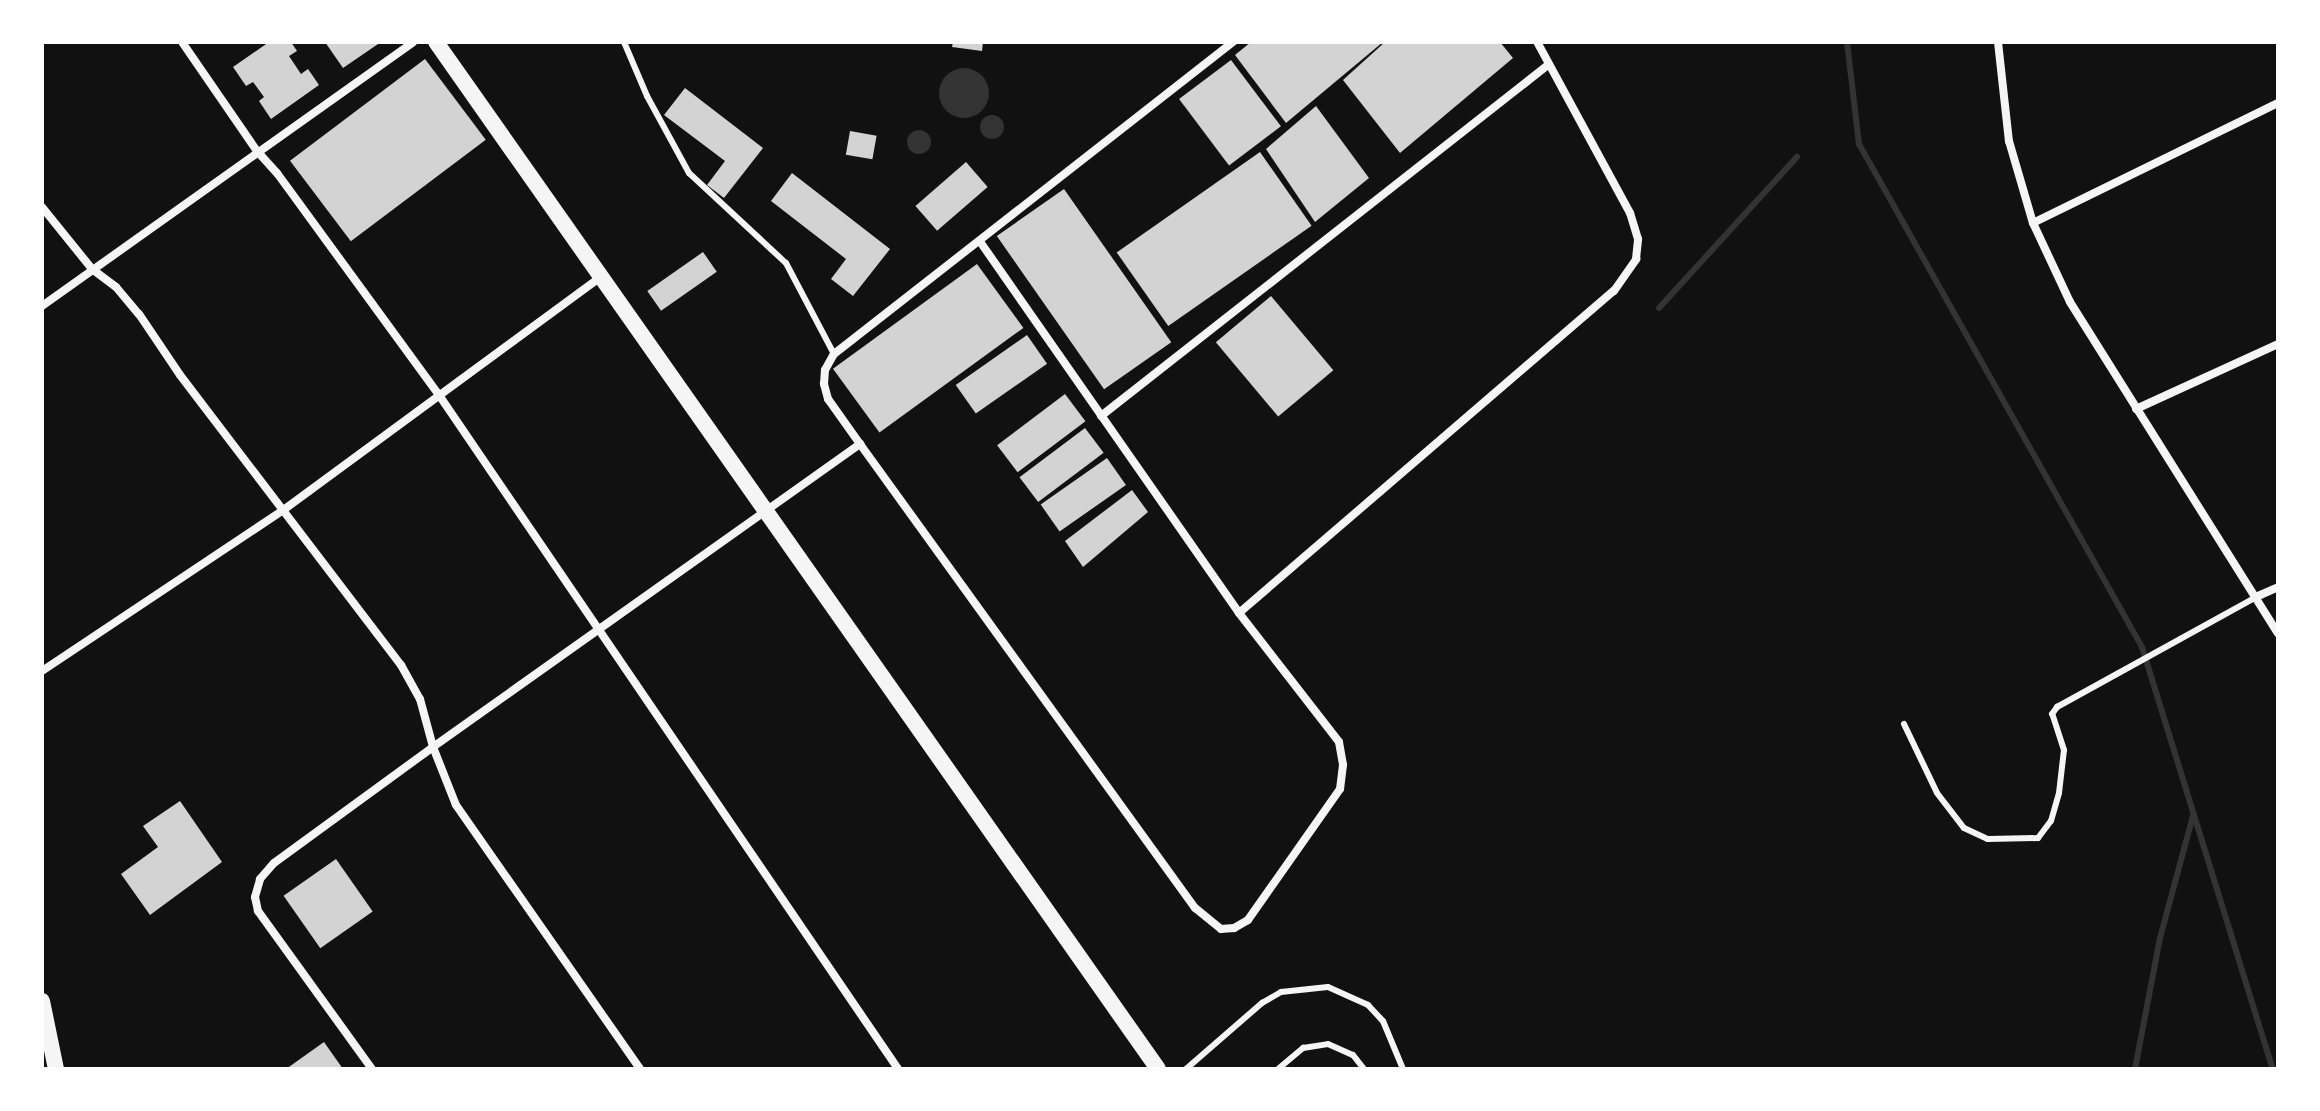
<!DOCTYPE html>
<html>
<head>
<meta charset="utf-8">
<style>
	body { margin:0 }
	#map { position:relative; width:2320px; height:1111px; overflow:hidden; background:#111; font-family:"Space Grotesk",sans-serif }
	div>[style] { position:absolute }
	.water>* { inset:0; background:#333 }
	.round { border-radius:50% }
	.stream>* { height:6px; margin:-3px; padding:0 3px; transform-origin:3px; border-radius:3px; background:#333 }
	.building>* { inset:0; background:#d3d3d3; transform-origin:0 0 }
	.service>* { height:6px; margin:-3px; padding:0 3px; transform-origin:3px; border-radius:3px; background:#f5f5f5 }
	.minor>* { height:8px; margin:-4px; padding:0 4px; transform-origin:4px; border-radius:4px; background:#f5f5f5 }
	.secondary>* { height:16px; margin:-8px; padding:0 8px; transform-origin:8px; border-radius:8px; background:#f5f5f5 }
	span { translate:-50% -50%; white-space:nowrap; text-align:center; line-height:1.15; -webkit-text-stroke:8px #fff; paint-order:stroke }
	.frame { position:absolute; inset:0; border:44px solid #fff; pointer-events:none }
</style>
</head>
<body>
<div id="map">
	<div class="water">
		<div class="round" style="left:939px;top:68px;width:50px;height:50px"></div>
		<div class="round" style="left:980px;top:115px;width:24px;height:24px"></div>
		<div class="round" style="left:907px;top:130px;width:24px;height:24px"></div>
	</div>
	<div class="stream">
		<div style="left:1847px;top:42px;width:103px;rotate:83.3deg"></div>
		<div style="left:1859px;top:144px;width:577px;rotate:60.64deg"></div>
		<div style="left:2142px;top:647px;width:442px;rotate:72.8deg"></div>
		<div style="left:1659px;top:308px;width:205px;rotate:-47.6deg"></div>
		<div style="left:2135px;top:1069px;width:133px;rotate:-79.2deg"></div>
		<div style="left:2160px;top:938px;width:126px;rotate:-74.9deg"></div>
	</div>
	<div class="building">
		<div style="clip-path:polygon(269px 42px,291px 42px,297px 51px,289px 56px,301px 74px,308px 69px,319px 85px,271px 119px,259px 101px,264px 97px,253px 82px,246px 86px,233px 67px)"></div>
		<div style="clip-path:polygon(325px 42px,381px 42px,343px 68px)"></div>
		<div style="clip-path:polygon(953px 42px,983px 42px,982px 51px,952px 47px)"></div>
		<div style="clip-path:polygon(1251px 42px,1383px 42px,1286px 123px,1235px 55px)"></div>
		<div style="clip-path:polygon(1385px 42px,1500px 42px,1513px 58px,1400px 153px,1343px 80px)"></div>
		<div style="left:425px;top:59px;width:101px;height:169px;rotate:53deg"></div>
		<div style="left:1231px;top:60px;width:83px;height:65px;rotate:53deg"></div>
		<div style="clip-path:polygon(685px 88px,763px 148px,724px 198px,707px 185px,725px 161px,664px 115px)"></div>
		<div style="clip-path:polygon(1316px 106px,1369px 178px,1315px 222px,1266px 149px)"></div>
		<div style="left:850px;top:131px;width:27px;height:24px;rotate:10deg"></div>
		<div style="left:1260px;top:152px;width:90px;height:175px;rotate:55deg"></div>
		<div style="left:966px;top:162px;width:33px;height:67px;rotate:49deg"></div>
		<div style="clip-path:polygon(792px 173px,890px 249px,853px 296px,831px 279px,846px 259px,771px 201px)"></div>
		<div style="left:1064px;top:189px;width:187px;height:82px;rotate:55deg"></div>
		<div style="left:703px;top:252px;width:24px;height:68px;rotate:55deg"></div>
		<div style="left:977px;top:264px;width:79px;height:178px;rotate:54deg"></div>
		<div style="left:1271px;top:296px;width:97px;height:72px;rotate:50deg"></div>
		<div style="left:1027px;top:335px;width:35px;height:87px;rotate:55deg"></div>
		<div style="left:1065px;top:394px;width:34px;height:85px;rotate:53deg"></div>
		<div style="left:1085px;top:428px;width:31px;height:82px;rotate:53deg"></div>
		<div style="left:1107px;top:458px;width:33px;height:81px;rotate:55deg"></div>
		<div style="clip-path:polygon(1132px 490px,1148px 512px,1083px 567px,1065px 541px)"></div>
		<div style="clip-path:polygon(180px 801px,222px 862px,150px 915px,121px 874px,158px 847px,143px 826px)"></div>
		<div style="left:336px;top:859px;width:64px;height:64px;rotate:55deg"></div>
		<div style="clip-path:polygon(324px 1042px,343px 1069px,286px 1069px)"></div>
	</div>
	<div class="service">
		<div style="left:624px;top:42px;width:59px;rotate:66.9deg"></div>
		<div style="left:647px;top:96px;width:88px;rotate:61.4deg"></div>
		<div style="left:689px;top:173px;width:132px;rotate:42.9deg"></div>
		<div style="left:786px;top:263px;width:103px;rotate:62.2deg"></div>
		<div style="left:1904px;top:724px;width:76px;rotate:64.4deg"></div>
		<div style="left:1937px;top:793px;width:44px;rotate:52.4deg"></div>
		<div style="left:1964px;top:828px;width:26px;rotate:25deg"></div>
		<div style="left:1988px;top:839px;width:50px;rotate:-1.1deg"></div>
		<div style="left:2038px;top:838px;width:21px;rotate:-53deg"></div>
		<div style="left:2051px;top:821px;width:29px;rotate:-74deg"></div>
		<div style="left:2059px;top:793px;width:43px;rotate:-83.4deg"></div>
		<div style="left:2064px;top:750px;width:38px;rotate:-108deg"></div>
		<div style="left:2052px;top:714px;width:9px;rotate:-54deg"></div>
		<div style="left:2057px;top:707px;width:230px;rotate:-28.9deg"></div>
		<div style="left:1186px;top:1069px;width:101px;rotate:-41deg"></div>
		<div style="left:1262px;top:1003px;width:22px;rotate:-30deg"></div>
		<div style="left:1281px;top:992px;width:47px;rotate:-6.1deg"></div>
		<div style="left:1328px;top:987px;width:44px;rotate:24.2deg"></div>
		<div style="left:1368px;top:1005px;width:22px;rotate:47deg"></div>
		<div style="left:1383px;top:1021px;width:52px;rotate:67.4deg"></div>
		<div style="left:1278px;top:1069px;width:33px;rotate:-40deg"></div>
		<div style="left:1303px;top:1048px;width:25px;rotate:-9deg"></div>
		<div style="left:1328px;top:1044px;width:27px;rotate:24deg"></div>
		<div style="left:1353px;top:1055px;width:18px;rotate:52deg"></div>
	</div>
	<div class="minor">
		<div style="left:182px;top:42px;width:132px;rotate:55.5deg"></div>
		<div style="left:257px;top:151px;width:30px;rotate:48deg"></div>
		<div style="left:277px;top:173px;width:275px;rotate:53.9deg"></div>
		<div style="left:439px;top:395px;width:815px;rotate:55.74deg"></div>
		<div style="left:1998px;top:42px;width:100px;rotate:83.7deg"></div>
		<div style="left:2009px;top:141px;width:85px;rotate:73.7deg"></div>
		<div style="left:2033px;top:223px;width:87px;rotate:64.9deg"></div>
		<div style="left:2070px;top:302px;width:391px;rotate:57.9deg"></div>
		<div style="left:42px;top:207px;width:80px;rotate:51.1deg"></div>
		<div style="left:92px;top:269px;width:30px;rotate:37deg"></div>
		<div style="left:116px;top:287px;width:35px;rotate:50deg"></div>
		<div style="left:139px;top:314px;width:73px;rotate:56.1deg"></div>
		<div style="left:180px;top:375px;width:365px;rotate:52.7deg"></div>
		<div style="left:401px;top:665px;width:39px;rotate:61deg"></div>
		<div style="left:420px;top:699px;width:50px;rotate:74.8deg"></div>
		<div style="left:433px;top:747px;width:62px;rotate:68.4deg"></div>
		<div style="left:456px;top:805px;width:322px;rotate:55.1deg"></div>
		<div style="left:2033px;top:223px;width:273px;rotate:-26.1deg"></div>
		<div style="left:981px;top:243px;width:451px;rotate:55.1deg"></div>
		<div style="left:1239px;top:613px;width:163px;rotate:52.2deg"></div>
		<div style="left:1339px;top:742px;width:23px;rotate:80deg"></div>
		<div style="left:1343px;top:765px;width:24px;rotate:97deg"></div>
		<div style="left:1340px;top:789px;width:160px;rotate:125.1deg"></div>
		<div style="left:1248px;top:920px;width:16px;rotate:150deg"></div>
		<div style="left:1234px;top:928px;width:13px;rotate:176deg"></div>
		<div style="left:1221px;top:929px;width:33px;rotate:-141deg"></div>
		<div style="left:1195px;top:908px;width:572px;rotate:-125.83deg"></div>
		<div style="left:860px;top:444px;width:55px;rotate:-125.4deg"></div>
		<div style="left:828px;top:399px;width:16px;rotate:-105deg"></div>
		<div style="left:824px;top:384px;width:14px;rotate:-86deg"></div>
		<div style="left:825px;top:370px;width:18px;rotate:-61deg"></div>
		<div style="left:834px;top:354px;width:507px;rotate:-38.02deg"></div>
		<div style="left:42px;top:306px;width:455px;rotate:-35.4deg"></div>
		<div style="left:2136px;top:409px;width:156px;rotate:-24.6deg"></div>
		<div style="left:1101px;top:416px;width:568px;rotate:-38.14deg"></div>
		<div style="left:2258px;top:596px;width:22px;rotate:-24deg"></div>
		<div style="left:1239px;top:613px;width:494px;rotate:-40.7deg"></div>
		<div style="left:1614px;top:291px;width:39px;rotate:-55deg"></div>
		<div style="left:1636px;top:259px;width:20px;rotate:-84deg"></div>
		<div style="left:1638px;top:239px;width:27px;rotate:-107deg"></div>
		<div style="left:1630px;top:213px;width:195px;rotate:-118.5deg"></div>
		<div style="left:42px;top:671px;width:288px;rotate:-33.7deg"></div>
		<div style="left:282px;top:511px;width:395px;rotate:-36.3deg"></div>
		<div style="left:372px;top:1069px;width:195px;rotate:-125.8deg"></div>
		<div style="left:258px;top:911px;width:14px;rotate:-102deg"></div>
		<div style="left:255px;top:897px;width:19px;rotate:-74deg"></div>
		<div style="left:260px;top:879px;width:21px;rotate:-49deg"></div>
		<div style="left:274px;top:863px;width:197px;rotate:-36.1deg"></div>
		<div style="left:433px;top:747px;width:524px;rotate:-35.36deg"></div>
	</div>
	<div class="secondary">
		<div style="left:436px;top:42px;width:1255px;rotate:54.89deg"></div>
		<div style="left:42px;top:1001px;width:69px;rotate:78.4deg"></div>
	</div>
	<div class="frame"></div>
</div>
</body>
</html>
